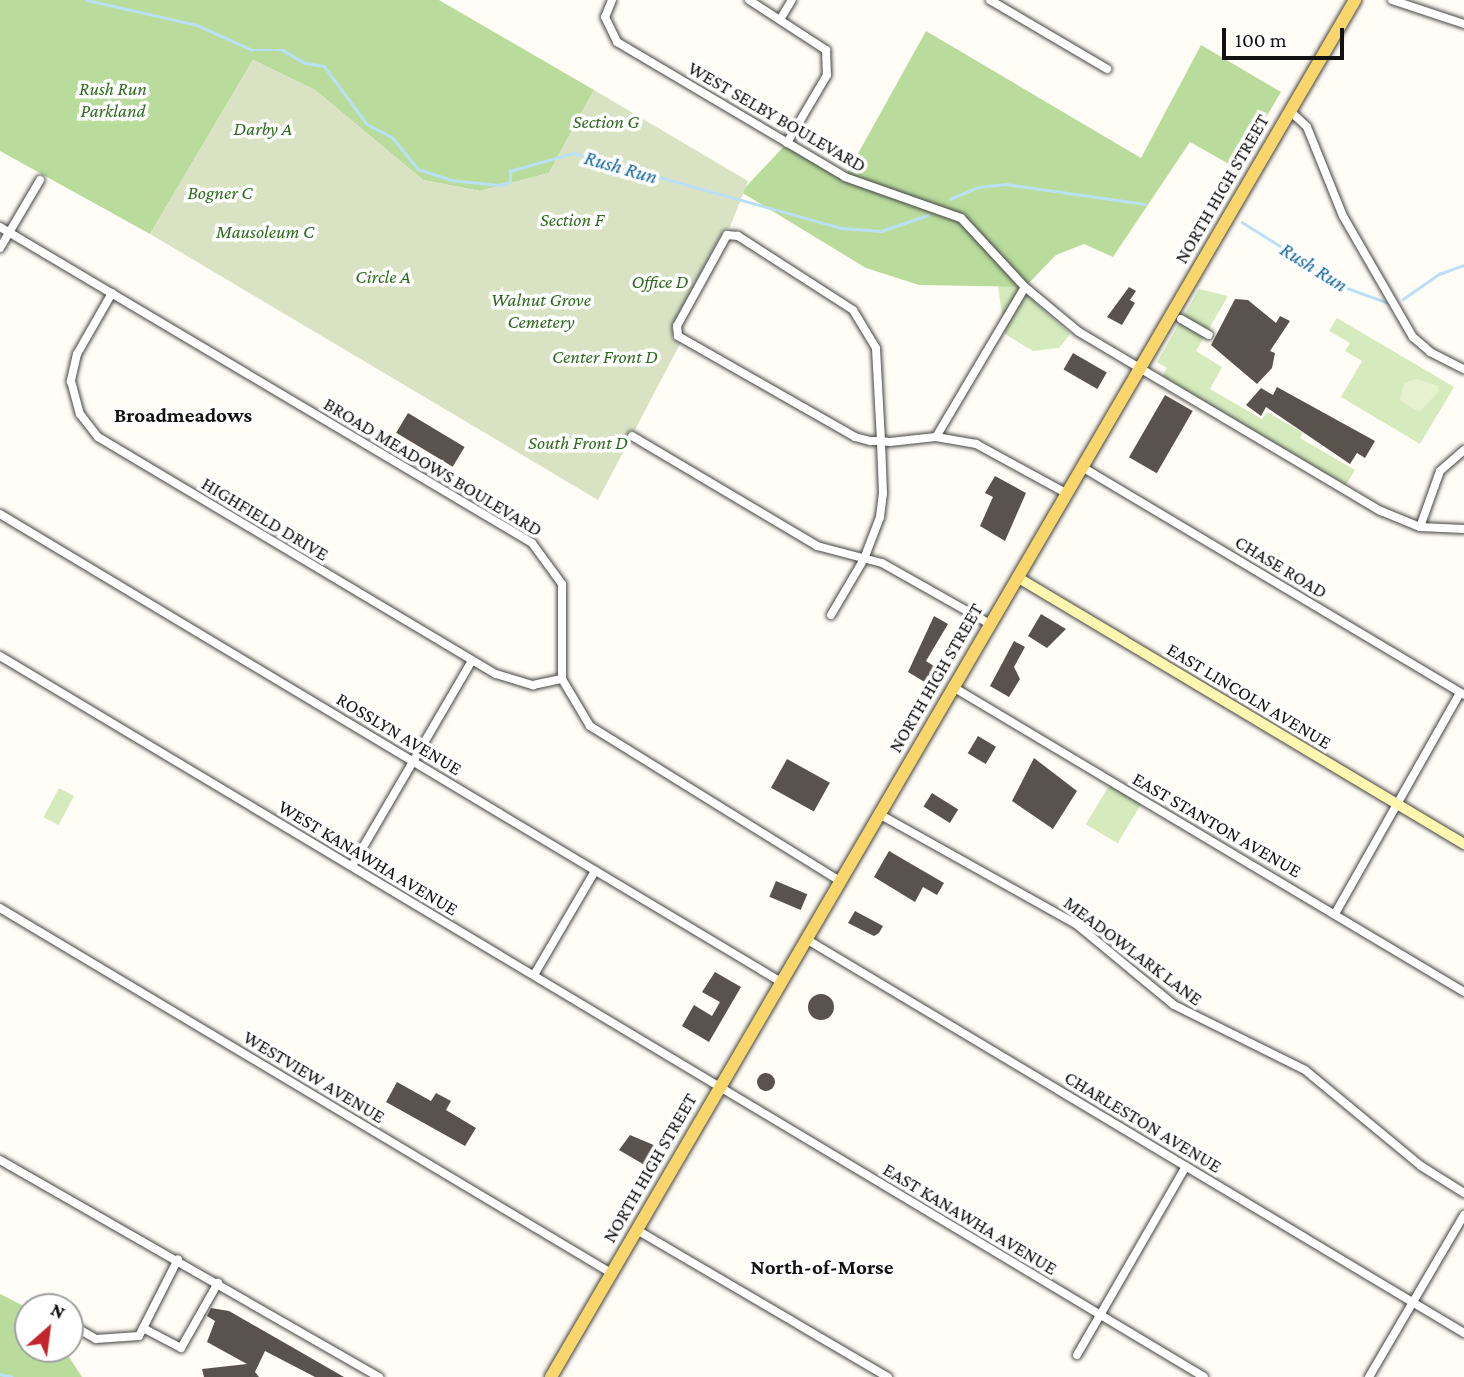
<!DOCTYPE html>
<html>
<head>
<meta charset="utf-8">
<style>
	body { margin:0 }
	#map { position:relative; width:1464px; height:1377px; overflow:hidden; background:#fffdf5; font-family:"Crimson Pro",serif }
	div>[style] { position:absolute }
	.green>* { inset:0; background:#d5ebbd; transform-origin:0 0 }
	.forest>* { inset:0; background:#b9dc9c }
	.cemetery>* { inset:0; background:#d9e3c4 }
	.pitch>* { inset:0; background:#e6f2cf }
	.stream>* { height:2.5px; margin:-1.25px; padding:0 1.25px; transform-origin:1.25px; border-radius:1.25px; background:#b9e0f7 }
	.building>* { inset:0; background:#5a524d; transform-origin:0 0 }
	.round { border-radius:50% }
	.roads { filter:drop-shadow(0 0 2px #444) drop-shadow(0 0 2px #444) }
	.street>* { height:8px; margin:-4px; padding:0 4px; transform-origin:4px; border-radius:4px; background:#fff }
	.secondary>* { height:10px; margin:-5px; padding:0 5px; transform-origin:5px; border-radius:5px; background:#fff6b0 }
	.primary>* { height:12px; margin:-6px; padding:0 6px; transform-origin:6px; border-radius:6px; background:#f9d66b }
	span { translate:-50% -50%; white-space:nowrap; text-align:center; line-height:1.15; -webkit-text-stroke:7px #fff; paint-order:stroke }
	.park-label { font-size:19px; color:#2f6b1f; font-style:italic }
	.street-label { font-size:19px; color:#111 }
	.water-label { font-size:21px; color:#1768a6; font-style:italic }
	.neighbourhood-label { font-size:21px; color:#111; font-weight:700 }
	.north { position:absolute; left:14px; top:1293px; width:70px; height:70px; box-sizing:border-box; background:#fff; border:2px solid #a0a0a0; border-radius:50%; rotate:28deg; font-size:19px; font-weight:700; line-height:28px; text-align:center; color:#111 }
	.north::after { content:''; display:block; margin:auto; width:24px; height:32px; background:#c4262e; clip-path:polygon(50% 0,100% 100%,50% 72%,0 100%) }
	.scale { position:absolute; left:1222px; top:28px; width:122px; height:32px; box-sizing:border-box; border:4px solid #111; border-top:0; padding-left:9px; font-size:21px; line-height:24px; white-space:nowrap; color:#111; -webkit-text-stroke:5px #fff; paint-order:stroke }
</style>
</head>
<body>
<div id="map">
	<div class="green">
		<div style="clip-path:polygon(1006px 276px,1070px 334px,1059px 348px,1033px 351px,1005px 334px,998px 287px)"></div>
		<div style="clip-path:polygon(1199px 289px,1228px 296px,1196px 351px,1222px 367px,1210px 389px,1262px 419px,1267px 412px,1303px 433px,1300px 438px,1355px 470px,1346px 485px,1162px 376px,1167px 368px,1157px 362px)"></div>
		<div style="clip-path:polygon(1337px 318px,1454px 387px,1420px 444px,1341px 397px,1362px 361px,1345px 351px,1350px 343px,1329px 331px)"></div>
		<div style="left:1110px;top:784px;width:37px;height:47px;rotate:31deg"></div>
		<div style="left:59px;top:788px;width:17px;height:33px;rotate:28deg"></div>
	</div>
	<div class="forest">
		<div style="clip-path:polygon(0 0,439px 0,594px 90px,549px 173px,480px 191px,423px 180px,315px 90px,253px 60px,150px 234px,0 151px)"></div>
		<div style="clip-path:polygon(926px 31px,1141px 158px,1201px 45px,1281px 92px,1236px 168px,1190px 142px,1113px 257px,1084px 244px,1056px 255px,1025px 287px,919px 285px,866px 268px,741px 192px,787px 143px,845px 177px)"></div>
		<div style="clip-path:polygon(0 1294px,28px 1308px,28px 1349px,64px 1349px,82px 1377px,0 1377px)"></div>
	</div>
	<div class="cemetery">
		<div style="clip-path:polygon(253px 60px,315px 90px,423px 180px,480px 191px,549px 173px,594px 90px,748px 181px,730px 227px,722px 232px,672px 328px,672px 338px,680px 344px,598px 500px,150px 234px)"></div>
	</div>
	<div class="pitch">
		<div style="clip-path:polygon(1416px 379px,1438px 386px,1439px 391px,1419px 412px,1400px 400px,1404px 383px)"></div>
	</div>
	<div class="stream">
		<div style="left:87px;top:0;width:113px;rotate:12.8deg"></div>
		<div style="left:197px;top:25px;width:60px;rotate:24.4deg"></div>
		<div style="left:252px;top:50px;width:31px"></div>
		<div style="left:283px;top:50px;width:26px;rotate:31deg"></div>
		<div style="left:305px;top:63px;width:19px;rotate:9deg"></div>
		<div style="left:324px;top:66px;width:72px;rotate:53.4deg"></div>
		<div style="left:367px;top:124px;width:30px;rotate:28deg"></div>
		<div style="left:393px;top:138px;width:40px;rotate:51deg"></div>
		<div style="left:418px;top:169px;width:35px;rotate:18deg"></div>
		<div style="left:451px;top:180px;width:48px;rotate:5.9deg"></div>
		<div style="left:499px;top:185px;width:11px;rotate:-15deg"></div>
		<div style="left:510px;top:182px;width:11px;rotate:-90deg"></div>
		<div style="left:510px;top:171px;width:66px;rotate:-15.9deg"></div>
		<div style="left:573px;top:153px;width:278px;rotate:15.6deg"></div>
		<div style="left:841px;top:228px;width:40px;rotate:4.3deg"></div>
		<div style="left:881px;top:231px;width:50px;rotate:-18.8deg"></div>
		<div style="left:950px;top:199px;width:30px;rotate:-23deg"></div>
		<div style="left:978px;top:187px;width:28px;rotate:-6deg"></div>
		<div style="left:1006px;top:184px;width:140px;rotate:8.2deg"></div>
		<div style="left:1242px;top:222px;width:124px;rotate:32.2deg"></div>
		<div style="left:1347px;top:288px;width:45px;rotate:19.7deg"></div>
		<div style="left:1403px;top:299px;width:44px;rotate:-34.8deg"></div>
		<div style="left:1439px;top:274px;width:27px;rotate:-20deg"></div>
		<div style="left:0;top:1374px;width:12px;rotate:14deg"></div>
	</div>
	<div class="building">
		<div style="clip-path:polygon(1129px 287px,1136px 291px,1130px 300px,1135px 303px,1122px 325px,1107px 317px)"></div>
		<div style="clip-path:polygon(1235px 299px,1248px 300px,1276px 323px,1280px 316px,1290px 321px,1270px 351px,1275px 353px,1272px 368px,1257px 384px,1211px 345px)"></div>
		<div style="left:1073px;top:353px;width:39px;height:19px;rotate:30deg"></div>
		<div style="clip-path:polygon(1277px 387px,1375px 441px,1365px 458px,1357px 453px,1350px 464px,1266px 407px,1261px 416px,1246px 405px,1261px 388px,1273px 395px)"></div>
		<div style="left:1165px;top:395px;width:32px;height:72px;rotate:30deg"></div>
		<div style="left:408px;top:413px;width:66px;height:23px;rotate:31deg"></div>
		<div style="clip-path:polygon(995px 476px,1026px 493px,1005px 541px,980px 526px,993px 497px,985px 493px)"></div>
		<div style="clip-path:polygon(1041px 614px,1066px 629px,1047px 648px,1028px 636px)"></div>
		<div style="clip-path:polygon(934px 616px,948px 624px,926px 661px,937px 668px,928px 684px,908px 672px)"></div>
		<div style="clip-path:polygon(1014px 641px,1025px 647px,1014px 667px,1020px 679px,1009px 697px,990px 686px)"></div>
		<div style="left:978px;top:736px;width:21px;height:20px;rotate:31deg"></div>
		<div style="clip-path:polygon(1034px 758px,1077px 791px,1053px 829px,1012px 801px)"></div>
		<div style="left:787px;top:759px;width:49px;height:33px;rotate:29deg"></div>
		<div style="left:932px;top:793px;width:31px;height:16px;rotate:32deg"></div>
		<div style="clip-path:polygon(889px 851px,944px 883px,937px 895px,923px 887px,915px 902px,874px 877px)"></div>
		<div style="left:776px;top:881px;width:34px;height:17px;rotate:23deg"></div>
		<div style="clip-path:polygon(855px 911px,883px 926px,879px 933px,874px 936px,848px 923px)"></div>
		<div style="clip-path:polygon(715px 972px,741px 987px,709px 1042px,682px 1026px,694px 1005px,712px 1016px,720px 1002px,702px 992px)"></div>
		<div class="round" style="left:808px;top:994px;width:26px;height:26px"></div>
		<div class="round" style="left:757px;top:1073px;width:18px;height:18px"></div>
		<div style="clip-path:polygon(397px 1082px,431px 1101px,436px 1093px,451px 1101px,446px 1110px,476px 1128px,465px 1146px,386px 1102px)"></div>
		<div style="clip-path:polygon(630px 1135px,656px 1146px,648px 1167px,619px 1150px)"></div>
		<div style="clip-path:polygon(211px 1308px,229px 1311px,344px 1377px,315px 1377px,265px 1351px,255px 1372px,259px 1377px,204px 1377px,202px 1369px,247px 1364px,207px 1342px,215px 1321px,207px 1316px)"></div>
	</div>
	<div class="roads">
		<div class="street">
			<div style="left:612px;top:0;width:18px;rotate:112deg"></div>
			<div style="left:605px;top:17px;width:28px;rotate:64deg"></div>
			<div style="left:617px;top:42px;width:265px;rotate:30.6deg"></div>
			<div style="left:845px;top:177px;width:123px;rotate:19.5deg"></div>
			<div style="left:961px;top:218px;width:94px;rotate:47.2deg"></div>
			<div style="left:1025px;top:287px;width:70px;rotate:39.8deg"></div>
			<div style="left:1079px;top:332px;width:351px;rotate:30.7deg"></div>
			<div style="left:1381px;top:511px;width:42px;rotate:22.3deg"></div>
			<div style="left:1420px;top:527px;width:44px;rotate:2.6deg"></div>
			<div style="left:749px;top:0;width:92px;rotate:33deg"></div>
			<div style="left:826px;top:50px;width:25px;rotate:88deg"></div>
			<div style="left:827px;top:75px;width:79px;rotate:120.5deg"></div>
			<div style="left:990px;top:0;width:136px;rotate:30.5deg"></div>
			<div style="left:1392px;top:0;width:76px;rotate:18.4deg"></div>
			<div style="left:781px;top:18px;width:21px;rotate:-59deg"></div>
			<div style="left:1290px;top:111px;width:23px;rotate:43deg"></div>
			<div style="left:1307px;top:127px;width:96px;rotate:68deg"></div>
			<div style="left:1343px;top:216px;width:140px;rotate:60deg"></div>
			<div style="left:1413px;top:337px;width:23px;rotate:41deg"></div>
			<div style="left:1430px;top:352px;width:38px;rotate:27deg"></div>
			<div style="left:0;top:227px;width:619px;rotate:30.71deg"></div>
			<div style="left:532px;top:543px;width:51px;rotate:53.8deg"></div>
			<div style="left:562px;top:584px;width:95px;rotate:90deg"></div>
			<div style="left:562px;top:679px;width:55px;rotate:59.2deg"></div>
			<div style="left:590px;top:726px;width:294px;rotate:31.8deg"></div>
			<div style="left:0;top:248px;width:79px;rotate:-59.5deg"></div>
			<div style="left:112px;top:293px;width:70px;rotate:119.8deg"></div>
			<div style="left:77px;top:354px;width:28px;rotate:103deg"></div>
			<div style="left:71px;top:381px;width:34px;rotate:75deg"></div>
			<div style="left:80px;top:414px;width:29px;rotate:52deg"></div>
			<div style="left:98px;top:437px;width:463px;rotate:30.8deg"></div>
			<div style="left:496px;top:674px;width:39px;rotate:17deg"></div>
			<div style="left:533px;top:685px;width:30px;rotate:-12deg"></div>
			<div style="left:1181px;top:319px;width:32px;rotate:30deg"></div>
			<div style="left:632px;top:436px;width:215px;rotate:30.7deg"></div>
			<div style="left:817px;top:546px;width:67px;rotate:14.7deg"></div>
			<div style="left:882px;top:563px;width:124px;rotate:29.5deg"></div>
			<div style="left:936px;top:437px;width:174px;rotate:-59.3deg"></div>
			<div style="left:1082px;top:467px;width:445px;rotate:30.8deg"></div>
			<div style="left:0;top:514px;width:910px;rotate:30.93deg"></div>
			<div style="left:1420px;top:527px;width:59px;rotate:-70.3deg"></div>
			<div style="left:1440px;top:471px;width:32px;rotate:-41deg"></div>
			<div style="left:831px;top:615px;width:65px;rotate:-59.5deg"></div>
			<div style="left:864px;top:559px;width:45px;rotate:-69.1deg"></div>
			<div style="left:880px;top:517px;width:23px;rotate:-83deg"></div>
			<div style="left:883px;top:494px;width:53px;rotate:-92.2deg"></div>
			<div style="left:881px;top:441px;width:93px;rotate:-93.1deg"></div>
			<div style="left:876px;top:348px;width:44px;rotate:-121.2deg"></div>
			<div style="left:853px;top:310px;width:137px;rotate:-147.2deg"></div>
			<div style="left:738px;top:236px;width:11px;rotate:-175deg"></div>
			<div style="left:727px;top:235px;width:104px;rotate:118.8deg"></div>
			<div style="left:677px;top:326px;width:10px;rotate:84deg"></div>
			<div style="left:678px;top:336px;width:204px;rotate:29.7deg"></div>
			<div style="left:855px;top:437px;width:16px;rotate:15deg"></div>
			<div style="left:870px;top:441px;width:11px"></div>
			<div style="left:881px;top:441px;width:9px;rotate:6deg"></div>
			<div style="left:890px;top:442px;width:46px;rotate:-6.2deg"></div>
			<div style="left:936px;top:437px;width:41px;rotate:9.9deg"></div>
			<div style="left:976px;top:444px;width:102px;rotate:28.6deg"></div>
			<div style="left:0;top:656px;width:1403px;rotate:30.91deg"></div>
			<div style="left:953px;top:687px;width:595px;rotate:30.83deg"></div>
			<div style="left:879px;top:814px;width:226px;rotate:29.2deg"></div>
			<div style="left:1076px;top:924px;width:127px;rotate:39.6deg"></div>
			<div style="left:1174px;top:1005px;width:146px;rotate:26.4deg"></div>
			<div style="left:1305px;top:1070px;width:151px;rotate:39.6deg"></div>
			<div style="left:1421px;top:1166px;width:51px;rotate:32.1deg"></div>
			<div style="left:352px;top:866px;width:238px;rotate:-59.7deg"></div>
			<div style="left:0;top:908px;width:712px;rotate:30.85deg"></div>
			<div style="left:1336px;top:912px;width:252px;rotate:-60.5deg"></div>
			<div style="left:806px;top:939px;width:767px;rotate:30.91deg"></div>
			<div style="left:534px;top:975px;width:121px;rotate:-59.6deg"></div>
			<div style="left:0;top:1160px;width:437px;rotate:29.8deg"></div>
			<div style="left:637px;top:1230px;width:291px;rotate:30.4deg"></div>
			<div style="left:70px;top:1324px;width:30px;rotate:30deg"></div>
			<div style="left:96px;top:1339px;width:43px;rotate:-4deg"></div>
			<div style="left:139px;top:1336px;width:86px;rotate:-63.1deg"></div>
			<div style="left:143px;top:1328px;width:43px;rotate:27.8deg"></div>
			<div style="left:181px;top:1348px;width:75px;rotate:-60.4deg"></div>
			<div style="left:1077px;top:1355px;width:218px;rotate:-60deg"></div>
			<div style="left:1369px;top:1377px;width:188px;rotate:-59.6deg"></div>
		</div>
		<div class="secondary">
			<div style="left:1017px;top:577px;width:521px;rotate:30.85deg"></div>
		</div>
		<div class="primary">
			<div style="left:551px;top:1377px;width:1595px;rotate:-59.72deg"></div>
		</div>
	</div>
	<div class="park-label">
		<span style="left:113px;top:100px">Rush Run<br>Parkland</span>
		<span style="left:606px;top:122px">Section G</span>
		<span style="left:263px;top:129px">Darby A</span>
		<span style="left:220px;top:193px">Bogner C</span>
		<span style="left:572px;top:220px">Section F</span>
		<span style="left:265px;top:232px">Mausoleum C</span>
		<span style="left:383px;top:277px">Circle A</span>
		<span style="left:660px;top:282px">Office D</span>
		<span style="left:541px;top:311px">Walnut Grove<br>Cemetery</span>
		<span style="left:605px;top:357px">Center Front D</span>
		<span style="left:578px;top:443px">South Front D</span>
	</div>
	<div class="street-label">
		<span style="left:777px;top:117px;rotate:30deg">WEST SELBY BOULEVARD</span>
		<span style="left:1222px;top:189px;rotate:-60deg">NORTH HIGH STREET</span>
		<span style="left:433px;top:467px;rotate:31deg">BROAD MEADOWS BOULEVARD</span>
		<span style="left:265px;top:519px;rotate:31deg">HIGHFIELD DRIVE</span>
		<span style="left:1281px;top:567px;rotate:31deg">CHASE ROAD</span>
		<span style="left:936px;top:678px;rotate:-60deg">NORTH HIGH STREET</span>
		<span style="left:1249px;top:696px;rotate:31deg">EAST LINCOLN AVENUE</span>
		<span style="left:399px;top:734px;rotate:31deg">ROSSLYN AVENUE</span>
		<span style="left:1217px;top:825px;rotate:30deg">EAST STANTON AVENUE</span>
		<span style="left:368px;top:858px;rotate:31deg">WEST KANAWHA AVENUE</span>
		<span style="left:1133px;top:951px;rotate:37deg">MEADOWLARK LANE</span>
		<span style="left:314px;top:1077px;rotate:31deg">WESTVIEW AVENUE</span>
		<span style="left:1143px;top:1122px;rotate:31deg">CHARLESTON AVENUE</span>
		<span style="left:650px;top:1168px;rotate:-60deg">NORTH HIGH STREET</span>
		<span style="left:970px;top:1219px;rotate:31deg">EAST KANAWHA AVENUE</span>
	</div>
	<div class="water-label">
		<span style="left:621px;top:167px;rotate:16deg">Rush Run</span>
		<span style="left:1314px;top:267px;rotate:32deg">Rush Run</span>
	</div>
	<div class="neighbourhood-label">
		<span style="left:183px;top:415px">Broadmeadows</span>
		<span style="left:822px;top:1267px">North-of-Morse</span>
	</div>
	<div class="north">N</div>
	<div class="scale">100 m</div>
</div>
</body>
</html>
